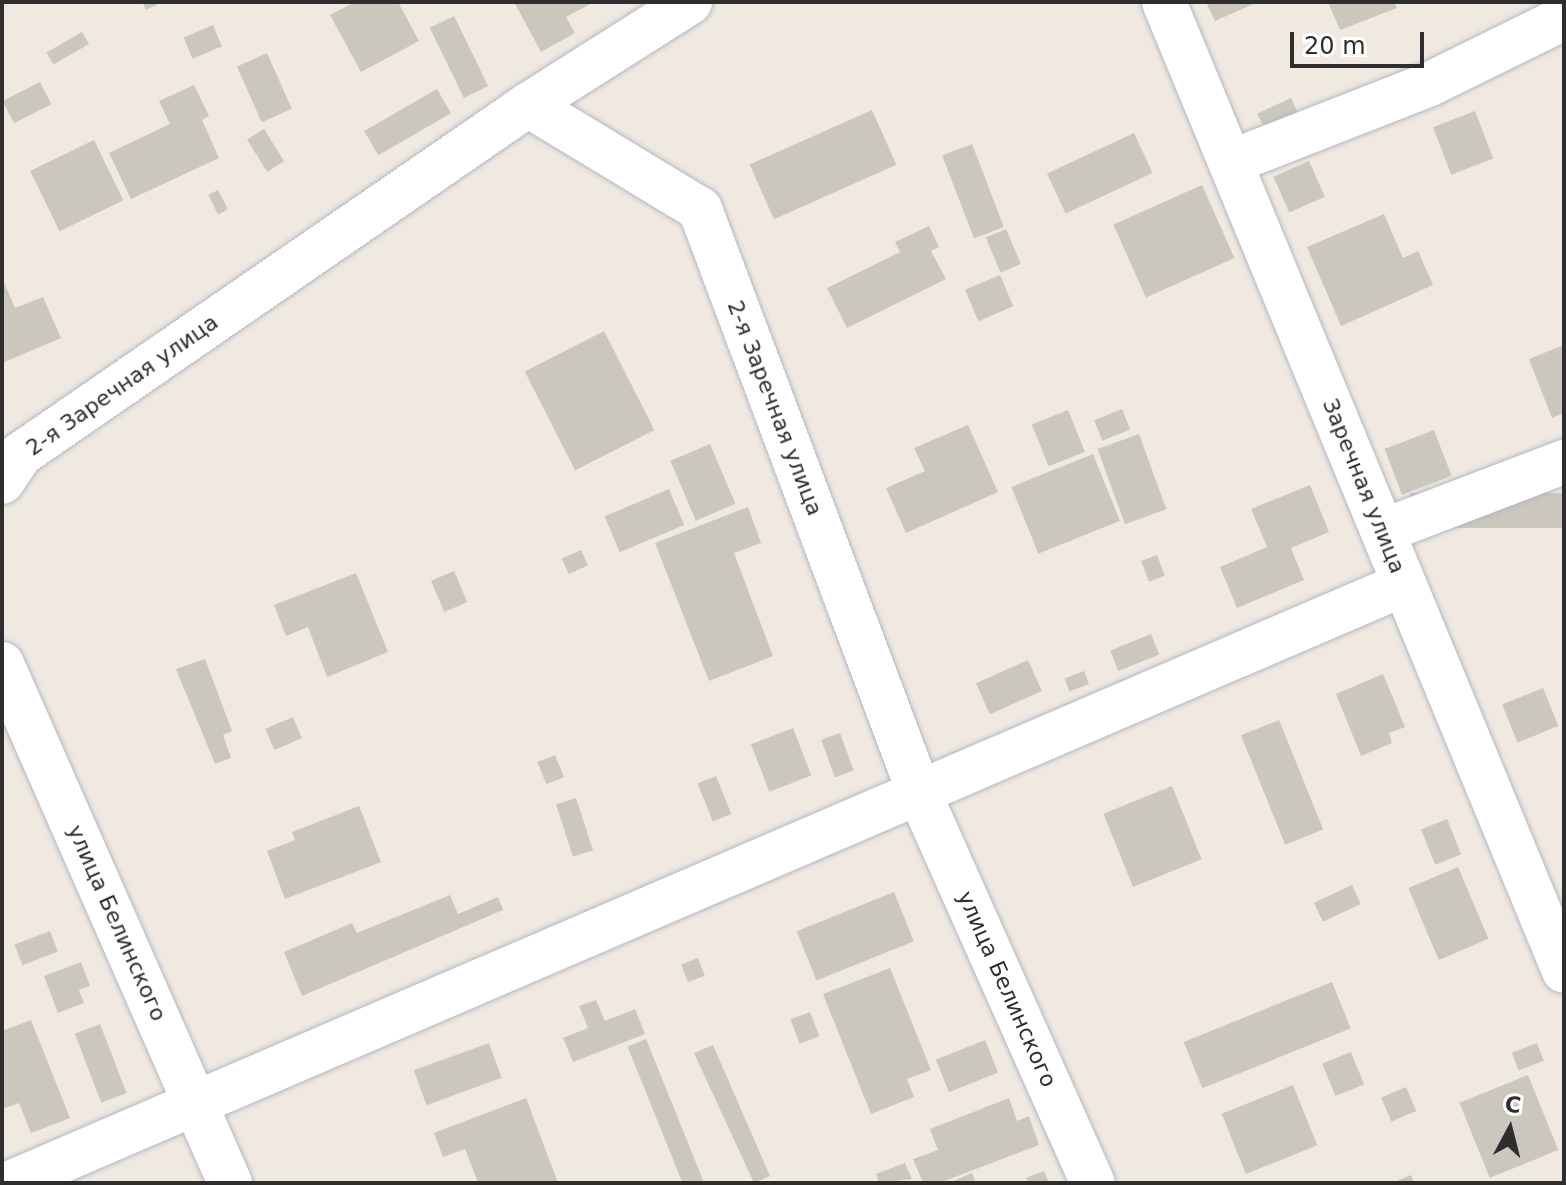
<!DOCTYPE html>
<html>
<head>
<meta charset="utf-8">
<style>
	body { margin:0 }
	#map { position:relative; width:1566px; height:1185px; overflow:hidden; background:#efe9e1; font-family:"DejaVu Sans",sans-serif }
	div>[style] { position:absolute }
	.building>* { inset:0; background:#cbc7bf; transform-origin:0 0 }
	.roads { filter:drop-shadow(0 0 2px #b4b7c1) drop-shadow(0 0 2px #b4b7c1) }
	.minor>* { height:44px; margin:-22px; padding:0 22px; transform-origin:22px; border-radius:22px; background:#fff }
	span { translate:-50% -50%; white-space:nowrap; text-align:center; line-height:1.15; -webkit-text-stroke:7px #fff; paint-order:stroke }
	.street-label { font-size:22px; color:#2e2e2e }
	.frame { position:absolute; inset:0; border:4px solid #2e2e2e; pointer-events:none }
	.north { position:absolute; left:1470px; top:1089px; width:80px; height:80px; -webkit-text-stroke:6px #fff; paint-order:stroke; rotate:7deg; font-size:22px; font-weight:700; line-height:32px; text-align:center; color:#2e2e2e }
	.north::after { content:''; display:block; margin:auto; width:28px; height:36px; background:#2e2e2e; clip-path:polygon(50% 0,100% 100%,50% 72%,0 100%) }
	.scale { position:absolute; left:1290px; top:32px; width:134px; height:36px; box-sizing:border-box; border:4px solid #2e2e2e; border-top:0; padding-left:10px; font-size:24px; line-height:28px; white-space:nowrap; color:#2e2e2e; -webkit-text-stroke:6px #fff; paint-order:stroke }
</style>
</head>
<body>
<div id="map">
	<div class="building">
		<div style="clip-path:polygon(142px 2px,162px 2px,146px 10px)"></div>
		<div style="clip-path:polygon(355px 2px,398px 2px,419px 41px,361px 72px,330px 15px)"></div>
		<div style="clip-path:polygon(514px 2px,594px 2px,566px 17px,575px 33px,541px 52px)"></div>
		<div style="clip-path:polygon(1206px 2px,1258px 2px,1215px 21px)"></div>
		<div style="clip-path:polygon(1328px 2px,1394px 2px,1397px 8px,1340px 30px)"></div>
		<div style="left:454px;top:16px;width:78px;height:27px;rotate:64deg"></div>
		<div style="left:213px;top:25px;width:23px;height:32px;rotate:67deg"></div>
		<div style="left:82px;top:32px;width:14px;height:41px;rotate:60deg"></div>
		<div style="left:267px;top:53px;width:61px;height:33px;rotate:66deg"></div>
		<div style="left:40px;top:82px;width:25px;height:42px;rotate:63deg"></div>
		<div style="clip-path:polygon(194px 85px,209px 116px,202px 120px,219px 158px,131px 199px,109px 153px,170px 124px,159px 101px)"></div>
		<div style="left:437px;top:89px;width:28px;height:84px;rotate:60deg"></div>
		<div style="left:1291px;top:98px;width:17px;height:37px;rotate:65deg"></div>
		<div style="left:872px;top:110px;width:60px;height:134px;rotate:66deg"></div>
		<div style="left:1475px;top:111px;width:51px;height:45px;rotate:69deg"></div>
		<div style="left:264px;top:129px;width:38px;height:20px;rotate:58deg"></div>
		<div style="left:1134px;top:133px;width:44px;height:96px;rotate:65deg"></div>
		<div style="left:94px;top:140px;width:67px;height:71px;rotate:64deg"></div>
		<div style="left:972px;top:144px;width:89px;height:32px;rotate:69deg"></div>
		<div style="left:1309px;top:161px;width:39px;height:39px;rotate:66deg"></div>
		<div style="left:1202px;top:185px;width:80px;height:97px;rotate:66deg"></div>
		<div style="left:218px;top:190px;width:22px;height:11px;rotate:63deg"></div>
		<div style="clip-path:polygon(1384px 214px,1403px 258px,1418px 251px,1433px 285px,1341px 326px,1307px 247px)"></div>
		<div style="clip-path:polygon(929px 226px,939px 247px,931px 251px,946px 279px,847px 328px,827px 288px,900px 252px,895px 242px)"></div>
		<div style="left:1006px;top:229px;width:38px;height:22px;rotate:67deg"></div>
		<div style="left:1000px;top:275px;width:34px;height:38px;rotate:67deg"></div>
		<div style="clip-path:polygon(2px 278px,15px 308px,43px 297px,61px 338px,2px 363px)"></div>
		<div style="left:604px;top:331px;width:111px;height:89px;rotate:63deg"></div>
		<div style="clip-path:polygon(1564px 345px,1564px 413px,1552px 418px,1529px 359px)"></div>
		<div style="left:1122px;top:409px;width:22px;height:30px;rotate:68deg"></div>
		<div style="left:1068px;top:410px;width:45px;height:39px;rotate:68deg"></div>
		<div style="clip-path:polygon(968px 425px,998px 492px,906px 533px,886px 488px,925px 471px,914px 448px)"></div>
		<div style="left:1434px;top:430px;width:49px;height:53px;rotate:69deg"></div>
		<div style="left:1139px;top:434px;width:80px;height:44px;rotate:70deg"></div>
		<div style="left:710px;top:444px;width:65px;height:43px;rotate:67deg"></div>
		<div style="left:1093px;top:454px;width:72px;height:88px;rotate:68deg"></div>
		<div style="clip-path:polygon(1310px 485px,1329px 532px,1291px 548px,1304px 580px,1237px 608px,1220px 567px,1267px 547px,1251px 509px)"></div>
		<div style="left:669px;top:489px;width:39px;height:70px;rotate:67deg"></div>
		<div style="left:1564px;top:493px;width:35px;height:154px;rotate:90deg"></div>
		<div style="clip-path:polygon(748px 507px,761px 543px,734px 553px,773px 656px,709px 681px,655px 543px)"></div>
		<div style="left:581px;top:550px;width:17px;height:21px;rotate:66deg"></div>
		<div style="left:1157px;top:555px;width:22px;height:17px;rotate:69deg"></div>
		<div style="left:454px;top:571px;width:34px;height:25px;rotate:67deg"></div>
		<div style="clip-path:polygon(356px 573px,388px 652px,327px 677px,308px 627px,286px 636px,274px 605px)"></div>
		<div style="left:1151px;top:634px;width:22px;height:44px;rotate:68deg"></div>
		<div style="clip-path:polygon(205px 659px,232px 731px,223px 735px,231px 758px,215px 764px,176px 669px)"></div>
		<div style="left:1028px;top:660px;width:34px;height:57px;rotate:66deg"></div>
		<div style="left:1084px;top:671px;width:14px;height:21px;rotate:69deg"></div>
		<div style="clip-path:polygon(1383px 674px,1405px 727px,1389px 733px,1392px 743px,1361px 756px,1336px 694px)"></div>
		<div style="left:1543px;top:688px;width:41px;height:44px;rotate:68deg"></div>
		<div style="left:293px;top:717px;width:23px;height:30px;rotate:67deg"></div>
		<div style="left:1279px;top:720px;width:118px;height:41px;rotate:68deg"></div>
		<div style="left:793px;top:728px;width:51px;height:45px;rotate:69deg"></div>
		<div style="left:840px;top:733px;width:40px;height:20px;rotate:70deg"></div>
		<div style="left:555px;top:755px;width:24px;height:19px;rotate:68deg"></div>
		<div style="left:716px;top:776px;width:41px;height:20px;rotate:68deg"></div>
		<div style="left:1172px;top:786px;width:79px;height:74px;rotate:68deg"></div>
		<div style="left:576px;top:798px;width:55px;height:21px;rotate:72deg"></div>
		<div style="clip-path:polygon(359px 806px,381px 862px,285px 899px,267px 851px,295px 840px,292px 832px)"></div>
		<div style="left:1447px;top:819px;width:38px;height:28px;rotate:68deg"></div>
		<div style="left:1458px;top:867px;width:78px;height:54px;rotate:67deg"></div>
		<div style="left:1352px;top:885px;width:21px;height:42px;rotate:65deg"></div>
		<div style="left:894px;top:892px;width:53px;height:105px;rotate:68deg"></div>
		<div style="clip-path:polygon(450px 895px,458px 914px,498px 897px,503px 910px,302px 996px,284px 952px,352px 923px,357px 933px)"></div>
		<div style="left:50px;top:931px;width:22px;height:38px;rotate:69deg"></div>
		<div style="left:698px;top:958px;width:19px;height:18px;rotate:69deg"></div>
		<div style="clip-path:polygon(81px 962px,90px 986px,79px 990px,84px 1003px,58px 1013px,44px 976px)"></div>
		<div style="clip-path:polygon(890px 968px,931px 1070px,907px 1079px,914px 1097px,871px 1114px,823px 994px)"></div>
		<div style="left:1332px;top:982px;width:50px;height:160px;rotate:68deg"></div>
		<div style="clip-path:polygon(596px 1000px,605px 1021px,635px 1009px,645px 1034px,573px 1062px,563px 1038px,588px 1028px,579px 1006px)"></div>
		<div style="left:810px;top:1012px;width:26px;height:21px;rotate:69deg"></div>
		<div style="clip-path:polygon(31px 1020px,70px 1118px,31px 1133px,19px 1103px,2px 1109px,2px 1031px)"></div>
		<div style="left:100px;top:1024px;width:74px;height:27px;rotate:69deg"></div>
		<div style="left:646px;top:1039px;width:156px;height:20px;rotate:68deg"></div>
		<div style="left:985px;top:1040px;width:35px;height:53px;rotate:68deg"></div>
		<div style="left:489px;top:1043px;width:37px;height:80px;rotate:70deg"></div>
		<div style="left:1537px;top:1043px;width:19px;height:27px;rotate:69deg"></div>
		<div style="clip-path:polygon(713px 1045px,770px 1176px,754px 1183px,694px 1053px)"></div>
		<div style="left:1351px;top:1052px;width:35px;height:31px;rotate:68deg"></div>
		<div style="left:1528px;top:1075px;width:81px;height:74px;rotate:68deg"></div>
		<div style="left:1293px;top:1085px;width:65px;height:77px;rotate:68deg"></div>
		<div style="left:1406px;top:1087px;width:26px;height:27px;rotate:67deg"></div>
		<div style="clip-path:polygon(526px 1098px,558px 1183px,478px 1183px,465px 1149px,443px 1157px,434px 1133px)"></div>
		<div style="clip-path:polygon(1009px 1098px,1017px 1121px,1029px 1116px,1039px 1145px,939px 1183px,923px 1183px,913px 1159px,938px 1150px,930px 1129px)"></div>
		<div style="clip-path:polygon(905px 1163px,912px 1179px,879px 1183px,876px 1174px)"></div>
		<div style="clip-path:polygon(1044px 1171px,1049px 1183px,1028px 1183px,1026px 1178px)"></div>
		<div style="clip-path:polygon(972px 1173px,976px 1183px,948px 1183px)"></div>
		<div style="clip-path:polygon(1411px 1175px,1414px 1183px,1392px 1183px)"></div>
	</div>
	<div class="roads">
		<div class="minor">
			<div style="left:1164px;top:2px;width:1048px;rotate:67.57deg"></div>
			<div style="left:528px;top:105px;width:201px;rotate:31.2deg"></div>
			<div style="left:700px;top:209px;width:626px;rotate:69.42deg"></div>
			<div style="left:920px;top:795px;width:425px;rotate:66deg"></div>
			<div style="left:1231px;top:162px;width:214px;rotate:-21.4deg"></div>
			<div style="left:1430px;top:84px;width:149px;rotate:-26.2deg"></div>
			<div style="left:2px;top:482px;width:34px;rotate:-56deg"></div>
			<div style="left:21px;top:454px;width:616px;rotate:-34.54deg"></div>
			<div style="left:528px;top:105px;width:192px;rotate:-32.4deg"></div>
			<div style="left:1383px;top:531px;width:194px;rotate:-20.9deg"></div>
			<div style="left:2px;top:664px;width:567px;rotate:66.28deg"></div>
			<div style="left:10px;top:1183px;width:1517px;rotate:-23.25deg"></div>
		</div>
	</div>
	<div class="street-label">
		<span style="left:122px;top:385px;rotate:-35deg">2-я Заречная улица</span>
		<span style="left:775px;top:408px;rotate:69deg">2-я Заречная улица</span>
		<span style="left:1364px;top:486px;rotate:68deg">Заречная улица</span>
		<span style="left:117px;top:923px;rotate:66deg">улица Белинского</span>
		<span style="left:1007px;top:989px;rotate:66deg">улица Белинского</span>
	</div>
	<div class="frame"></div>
	<div class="north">С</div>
	<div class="scale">20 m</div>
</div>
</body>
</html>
